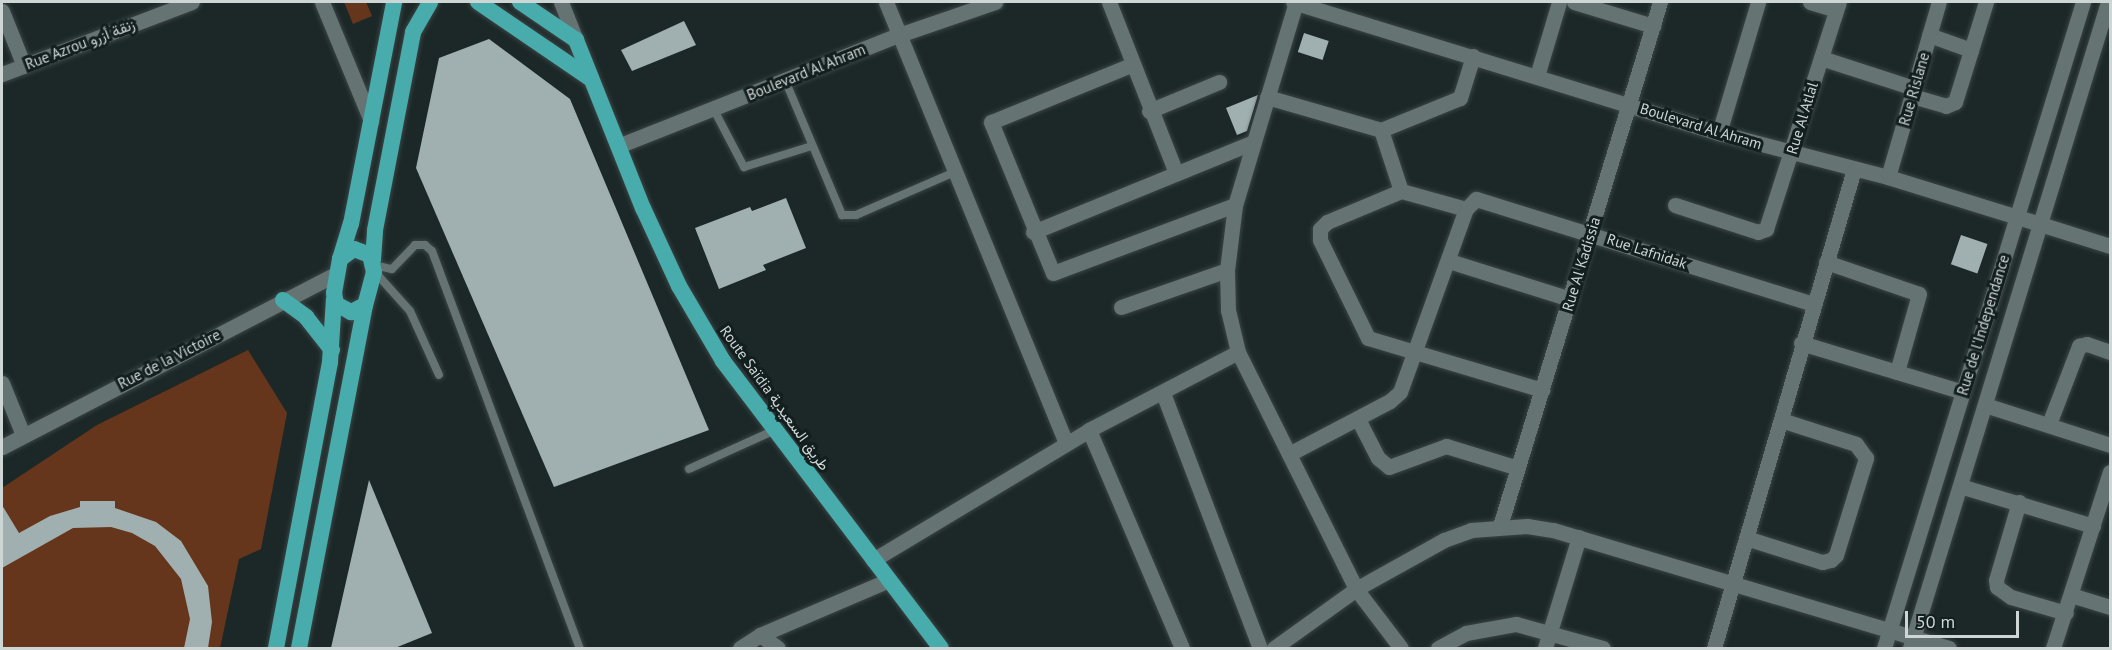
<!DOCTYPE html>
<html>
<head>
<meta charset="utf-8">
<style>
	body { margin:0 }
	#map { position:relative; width:2112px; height:650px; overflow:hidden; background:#1c2828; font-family:"PT Sans",Vazirmatn,sans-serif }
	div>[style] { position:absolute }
	.green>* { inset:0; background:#66361c }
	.building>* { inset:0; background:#a0afaf; transform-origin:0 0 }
	.roads { filter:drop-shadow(0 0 2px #3a4444) drop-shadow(0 0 2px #3a4444) }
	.service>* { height:8px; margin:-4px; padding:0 4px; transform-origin:4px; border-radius:4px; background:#667373 }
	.minor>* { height:15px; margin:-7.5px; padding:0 7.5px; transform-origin:7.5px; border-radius:7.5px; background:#667373 }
	.tertiary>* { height:15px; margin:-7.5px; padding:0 7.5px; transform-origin:7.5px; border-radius:7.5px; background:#667373 }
	.secondary>* { height:15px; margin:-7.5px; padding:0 7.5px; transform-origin:7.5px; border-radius:7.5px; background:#667373 }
	.trunk>* { height:16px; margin:-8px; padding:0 8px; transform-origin:8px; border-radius:8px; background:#49acac }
	span { translate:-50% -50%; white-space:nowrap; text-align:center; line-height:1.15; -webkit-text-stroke:6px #131f1e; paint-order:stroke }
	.street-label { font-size:15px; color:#ced5d5 }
	.frame { position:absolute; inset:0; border:3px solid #ced5d5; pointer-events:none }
	.scale { position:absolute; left:1905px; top:611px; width:114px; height:27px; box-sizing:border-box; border:3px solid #ced5d5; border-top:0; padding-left:8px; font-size:18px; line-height:21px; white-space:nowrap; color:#ced5d5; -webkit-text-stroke:4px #131f1e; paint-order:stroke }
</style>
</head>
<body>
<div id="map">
	<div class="green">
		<div style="clip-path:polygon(344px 2px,366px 2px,372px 16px,353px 24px)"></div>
		<div style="clip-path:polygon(248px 350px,287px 413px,261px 549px,239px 559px,220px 648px,2px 648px,2px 488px,97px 425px)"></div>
	</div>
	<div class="building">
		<div style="clip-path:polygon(684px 21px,696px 45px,632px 71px,621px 50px)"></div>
		<div style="left:1304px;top:33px;width:26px;height:20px;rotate:18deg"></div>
		<div style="clip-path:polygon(489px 39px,570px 99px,709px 430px,554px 487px,416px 168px,439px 58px)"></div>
		<div style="clip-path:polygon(1258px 95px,1247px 131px,1237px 135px,1226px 108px)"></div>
		<div style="clip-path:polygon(786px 198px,806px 248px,763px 265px,766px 270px,719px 289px,695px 228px,750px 207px,752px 211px)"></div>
		<div style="left:1961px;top:235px;width:28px;height:31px;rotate:19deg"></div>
		<div style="clip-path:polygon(369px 480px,432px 633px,395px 648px,331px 648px)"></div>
		<div style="clip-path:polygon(80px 501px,115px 501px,115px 508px,156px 522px,181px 541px,208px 586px,212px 622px,208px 648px,184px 648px,190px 619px,181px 579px,155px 546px,132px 533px,111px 527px,73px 528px,2px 568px,2px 505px,19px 533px,50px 516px,80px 507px)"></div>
	</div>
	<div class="roads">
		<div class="service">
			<div style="left:785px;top:80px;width:147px;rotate:67.1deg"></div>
			<div style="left:842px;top:215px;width:14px"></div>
			<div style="left:856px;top:215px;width:108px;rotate:-23.5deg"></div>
			<div style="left:713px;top:108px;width:67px;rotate:62.3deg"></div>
			<div style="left:744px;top:167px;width:71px;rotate:-17.2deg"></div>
			<div style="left:374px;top:265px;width:18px;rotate:13deg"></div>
			<div style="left:392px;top:269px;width:33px;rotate:-46deg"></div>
			<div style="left:415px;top:245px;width:10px"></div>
			<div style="left:425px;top:245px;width:9px;rotate:41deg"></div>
			<div style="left:432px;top:251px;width:424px;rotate:69.6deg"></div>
			<div style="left:375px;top:272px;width:52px;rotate:48.1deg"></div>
			<div style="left:410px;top:311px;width:70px;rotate:65.6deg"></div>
			<div style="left:689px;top:469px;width:94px;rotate:-24.4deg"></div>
		</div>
		<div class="minor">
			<div style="left:322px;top:2px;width:129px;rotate:67.6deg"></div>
			<div style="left:561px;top:2px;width:41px;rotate:68.5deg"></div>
			<div style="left:886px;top:2px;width:476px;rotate:67.8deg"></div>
			<div style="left:1109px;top:2px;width:184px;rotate:68.6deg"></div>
			<div style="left:1296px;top:2px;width:212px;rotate:106.7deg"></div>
			<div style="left:1235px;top:205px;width:65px;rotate:97deg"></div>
			<div style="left:1227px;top:270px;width:40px;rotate:88.6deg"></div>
			<div style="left:1228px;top:310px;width:43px;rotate:76.6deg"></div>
			<div style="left:1238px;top:352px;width:265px;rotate:63.5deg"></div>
			<div style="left:1356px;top:589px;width:74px;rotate:52.7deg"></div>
			<div style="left:1574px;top:2px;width:83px;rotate:16.9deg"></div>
			<div style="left:1810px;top:2px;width:27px;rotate:17deg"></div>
			<div style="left:2px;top:11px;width:59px;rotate:68.2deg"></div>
			<div style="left:1929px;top:35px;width:45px;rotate:19.7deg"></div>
			<div style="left:1821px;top:58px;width:98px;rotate:17.9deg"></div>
			<div style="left:1131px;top:65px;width:151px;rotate:157.8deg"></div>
			<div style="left:991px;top:122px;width:163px;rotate:67.7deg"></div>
			<div style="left:1053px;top:273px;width:194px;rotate:-20.5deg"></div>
			<div style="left:2px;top:74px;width:203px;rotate:-20.8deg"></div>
			<div style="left:1537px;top:76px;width:77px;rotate:-73.4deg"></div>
			<div style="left:1912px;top:96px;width:35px;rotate:16deg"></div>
			<div style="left:1946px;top:106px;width:10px;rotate:-24deg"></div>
			<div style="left:1955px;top:102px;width:105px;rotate:-72.8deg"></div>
			<div style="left:1267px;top:97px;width:119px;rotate:16.1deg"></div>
			<div style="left:1381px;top:130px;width:85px;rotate:-22.1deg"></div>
			<div style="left:1460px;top:98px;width:44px;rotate:-72.8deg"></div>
			<div style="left:1149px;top:111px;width:76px;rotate:-22.5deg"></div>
			<div style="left:1381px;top:130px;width:64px;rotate:71.8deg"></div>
			<div style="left:1719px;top:133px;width:137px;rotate:-73.4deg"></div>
			<div style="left:1888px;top:177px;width:182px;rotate:-73.8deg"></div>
			<div style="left:1675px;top:205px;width:87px;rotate:18deg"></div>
			<div style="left:1758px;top:232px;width:9px;rotate:-21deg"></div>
			<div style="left:1766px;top:229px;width:238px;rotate:-72.2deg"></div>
			<div style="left:1466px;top:209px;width:67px;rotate:-164.5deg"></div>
			<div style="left:1401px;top:191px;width:80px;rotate:157.3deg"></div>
			<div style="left:1327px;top:222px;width:10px;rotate:135deg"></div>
			<div style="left:1320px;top:229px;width:11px;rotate:90deg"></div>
			<div style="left:1320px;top:240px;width:109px;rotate:63.9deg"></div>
			<div style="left:1368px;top:338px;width:182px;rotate:16.6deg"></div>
			<div style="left:2040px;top:224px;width:73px;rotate:17.4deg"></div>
			<div style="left:1033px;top:232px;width:238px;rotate:-22.2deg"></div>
			<div style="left:1449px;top:261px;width:127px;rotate:17.4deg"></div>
			<div style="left:1826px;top:262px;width:98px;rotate:19deg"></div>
			<div style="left:1919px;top:294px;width:81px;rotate:105.8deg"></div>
			<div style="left:1121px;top:307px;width:112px;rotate:-19.2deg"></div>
			<div style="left:1801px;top:343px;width:169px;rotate:16.8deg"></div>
			<div style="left:2px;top:383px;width:56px;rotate:68deg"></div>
			<div style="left:1163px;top:393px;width:273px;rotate:69.2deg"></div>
			<div style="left:1985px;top:405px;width:131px;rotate:17.7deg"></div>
			<div style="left:1358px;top:419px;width:44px;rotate:62.9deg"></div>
			<div style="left:1378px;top:458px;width:14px;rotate:39deg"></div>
			<div style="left:1389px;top:467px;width:61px;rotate:-20.2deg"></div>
			<div style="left:1446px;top:446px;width:75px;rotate:17deg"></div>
			<div style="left:2049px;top:424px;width:84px;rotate:-69deg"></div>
			<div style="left:2079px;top:346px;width:8px;rotate:-14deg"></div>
			<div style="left:2087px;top:344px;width:24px;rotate:19deg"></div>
			<div style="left:1089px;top:430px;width:237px;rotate:66.9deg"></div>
			<div style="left:2px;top:447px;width:377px;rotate:-27.4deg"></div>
			<div style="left:1289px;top:454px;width:114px;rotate:-27.7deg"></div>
			<div style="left:1390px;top:401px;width:13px;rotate:-42deg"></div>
			<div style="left:1400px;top:392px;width:195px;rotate:-70.2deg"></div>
			<div style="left:1466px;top:209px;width:14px;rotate:-45deg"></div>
			<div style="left:1476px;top:199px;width:353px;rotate:17.3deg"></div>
			<div style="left:1960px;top:486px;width:139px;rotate:16.7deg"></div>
			<div style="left:2019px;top:502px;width:81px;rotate:106.4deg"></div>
			<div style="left:1996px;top:580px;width:7px;rotate:82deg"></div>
			<div style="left:1997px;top:587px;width:17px;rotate:36deg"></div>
			<div style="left:2011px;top:597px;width:57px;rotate:16.2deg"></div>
			<div style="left:1500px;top:526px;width:548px;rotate:-73.02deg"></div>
			<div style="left:1746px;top:538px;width:80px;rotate:17.5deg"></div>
			<div style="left:1822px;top:562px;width:9px;rotate:-13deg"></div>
			<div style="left:1831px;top:560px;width:7px;rotate:-45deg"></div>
			<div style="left:1836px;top:555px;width:102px;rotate:-72.8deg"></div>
			<div style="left:1866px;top:458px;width:17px;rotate:-126deg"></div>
			<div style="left:1856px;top:444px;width:79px;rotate:-162.3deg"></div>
			<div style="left:873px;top:560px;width:252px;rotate:-31deg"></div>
			<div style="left:1089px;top:430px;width:168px;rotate:-27.6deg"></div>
			<div style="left:2071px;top:595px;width:41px;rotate:17.1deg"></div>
			<div style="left:760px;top:635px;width:22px;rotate:36deg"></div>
			<div style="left:740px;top:648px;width:24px;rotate:-33deg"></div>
			<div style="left:760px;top:635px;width:140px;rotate:-23.1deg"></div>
			<div style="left:1274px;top:648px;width:101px;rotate:-35.7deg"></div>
			<div style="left:1356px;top:589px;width:101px;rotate:-29.1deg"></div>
			<div style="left:1444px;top:540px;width:29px;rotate:-20deg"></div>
			<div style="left:1471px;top:530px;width:56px;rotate:-4.1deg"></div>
			<div style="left:1527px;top:526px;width:26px;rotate:9deg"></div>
			<div style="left:1553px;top:530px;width:413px;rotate:16.6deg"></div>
			<div style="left:1438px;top:648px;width:32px;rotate:-28deg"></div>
			<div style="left:1466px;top:633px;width:51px;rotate:-10.2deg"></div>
			<div style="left:1516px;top:624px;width:90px;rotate:15.4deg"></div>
			<div style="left:1545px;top:648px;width:116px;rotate:-73deg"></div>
			<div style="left:1714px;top:648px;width:499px;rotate:-73.7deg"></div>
			<div style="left:2053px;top:648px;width:185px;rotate:-72.1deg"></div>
		</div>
		<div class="tertiary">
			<div style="left:1293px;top:2px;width:446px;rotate:17.1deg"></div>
			<div style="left:1719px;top:133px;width:175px;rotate:14.6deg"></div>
			<div style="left:1888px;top:177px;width:159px;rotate:17.2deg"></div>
			<div style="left:618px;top:146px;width:302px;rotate:-21.6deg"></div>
			<div style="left:899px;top:35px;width:102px;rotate:-19deg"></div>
		</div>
		<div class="secondary">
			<div style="left:1884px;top:648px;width:676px;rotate:-72.88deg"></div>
			<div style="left:1910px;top:648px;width:676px;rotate:-72.96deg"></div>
		</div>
		<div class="trunk">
			<div style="left:478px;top:2px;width:137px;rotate:34.3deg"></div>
			<div style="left:520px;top:2px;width:68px;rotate:34.2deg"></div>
			<div style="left:576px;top:40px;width:181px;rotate:68.3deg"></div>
			<div style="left:643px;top:208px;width:86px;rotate:65.2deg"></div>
			<div style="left:679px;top:286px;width:87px;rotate:59.6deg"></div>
			<div style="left:723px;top:361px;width:360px;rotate:52.8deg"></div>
			<div style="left:354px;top:249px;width:17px;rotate:21deg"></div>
			<div style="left:370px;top:255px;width:17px;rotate:77deg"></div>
			<div style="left:374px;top:272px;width:34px;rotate:105deg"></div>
			<div style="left:365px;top:305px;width:16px;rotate:153deg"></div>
			<div style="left:351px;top:312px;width:17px;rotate:-152deg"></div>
			<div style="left:336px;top:304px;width:11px;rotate:-100deg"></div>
			<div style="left:334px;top:293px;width:35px;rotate:-80deg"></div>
			<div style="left:340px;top:259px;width:17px;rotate:-36deg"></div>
			<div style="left:340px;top:259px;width:37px;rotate:-73deg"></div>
			<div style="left:351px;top:224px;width:226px;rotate:-79deg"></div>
			<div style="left:373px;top:260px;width:30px;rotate:-86deg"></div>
			<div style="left:375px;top:230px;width:202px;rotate:-79.1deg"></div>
			<div style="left:413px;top:32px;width:34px;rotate:-60deg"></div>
			<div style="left:283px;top:300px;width:29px;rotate:36deg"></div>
			<div style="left:306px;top:317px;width:42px;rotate:51.8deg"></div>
			<div style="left:276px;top:648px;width:291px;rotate:-79.3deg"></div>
			<div style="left:330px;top:362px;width:63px;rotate:-86.4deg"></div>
			<div style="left:299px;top:648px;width:349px;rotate:-79.1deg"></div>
		</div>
	</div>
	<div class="street-label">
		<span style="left:80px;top:44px;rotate:-21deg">Rue Azrou زنقة أزرو</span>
		<span style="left:806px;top:72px;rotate:-22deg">Boulevard Al Ahram</span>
		<span style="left:1914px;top:89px;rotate:-74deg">Rue Rislane</span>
		<span style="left:1802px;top:118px;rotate:-73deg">Rue Al Atlal</span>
		<span style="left:1701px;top:126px;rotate:17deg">Boulevard Al Ahram</span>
		<span style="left:1647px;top:251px;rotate:18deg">Rue Lafnidak</span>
		<span style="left:1581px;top:264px;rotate:-73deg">Rue Al Kadissia</span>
		<span style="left:1983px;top:325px;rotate:-73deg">Rue de l'Independance</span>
		<span style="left:169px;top:359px;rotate:-27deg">Rue de la Victoire</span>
		<span style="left:775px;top:398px;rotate:54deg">Route Saïdia طريق السعيدية</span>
	</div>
	<div class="frame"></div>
	<div class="scale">50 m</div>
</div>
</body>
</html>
